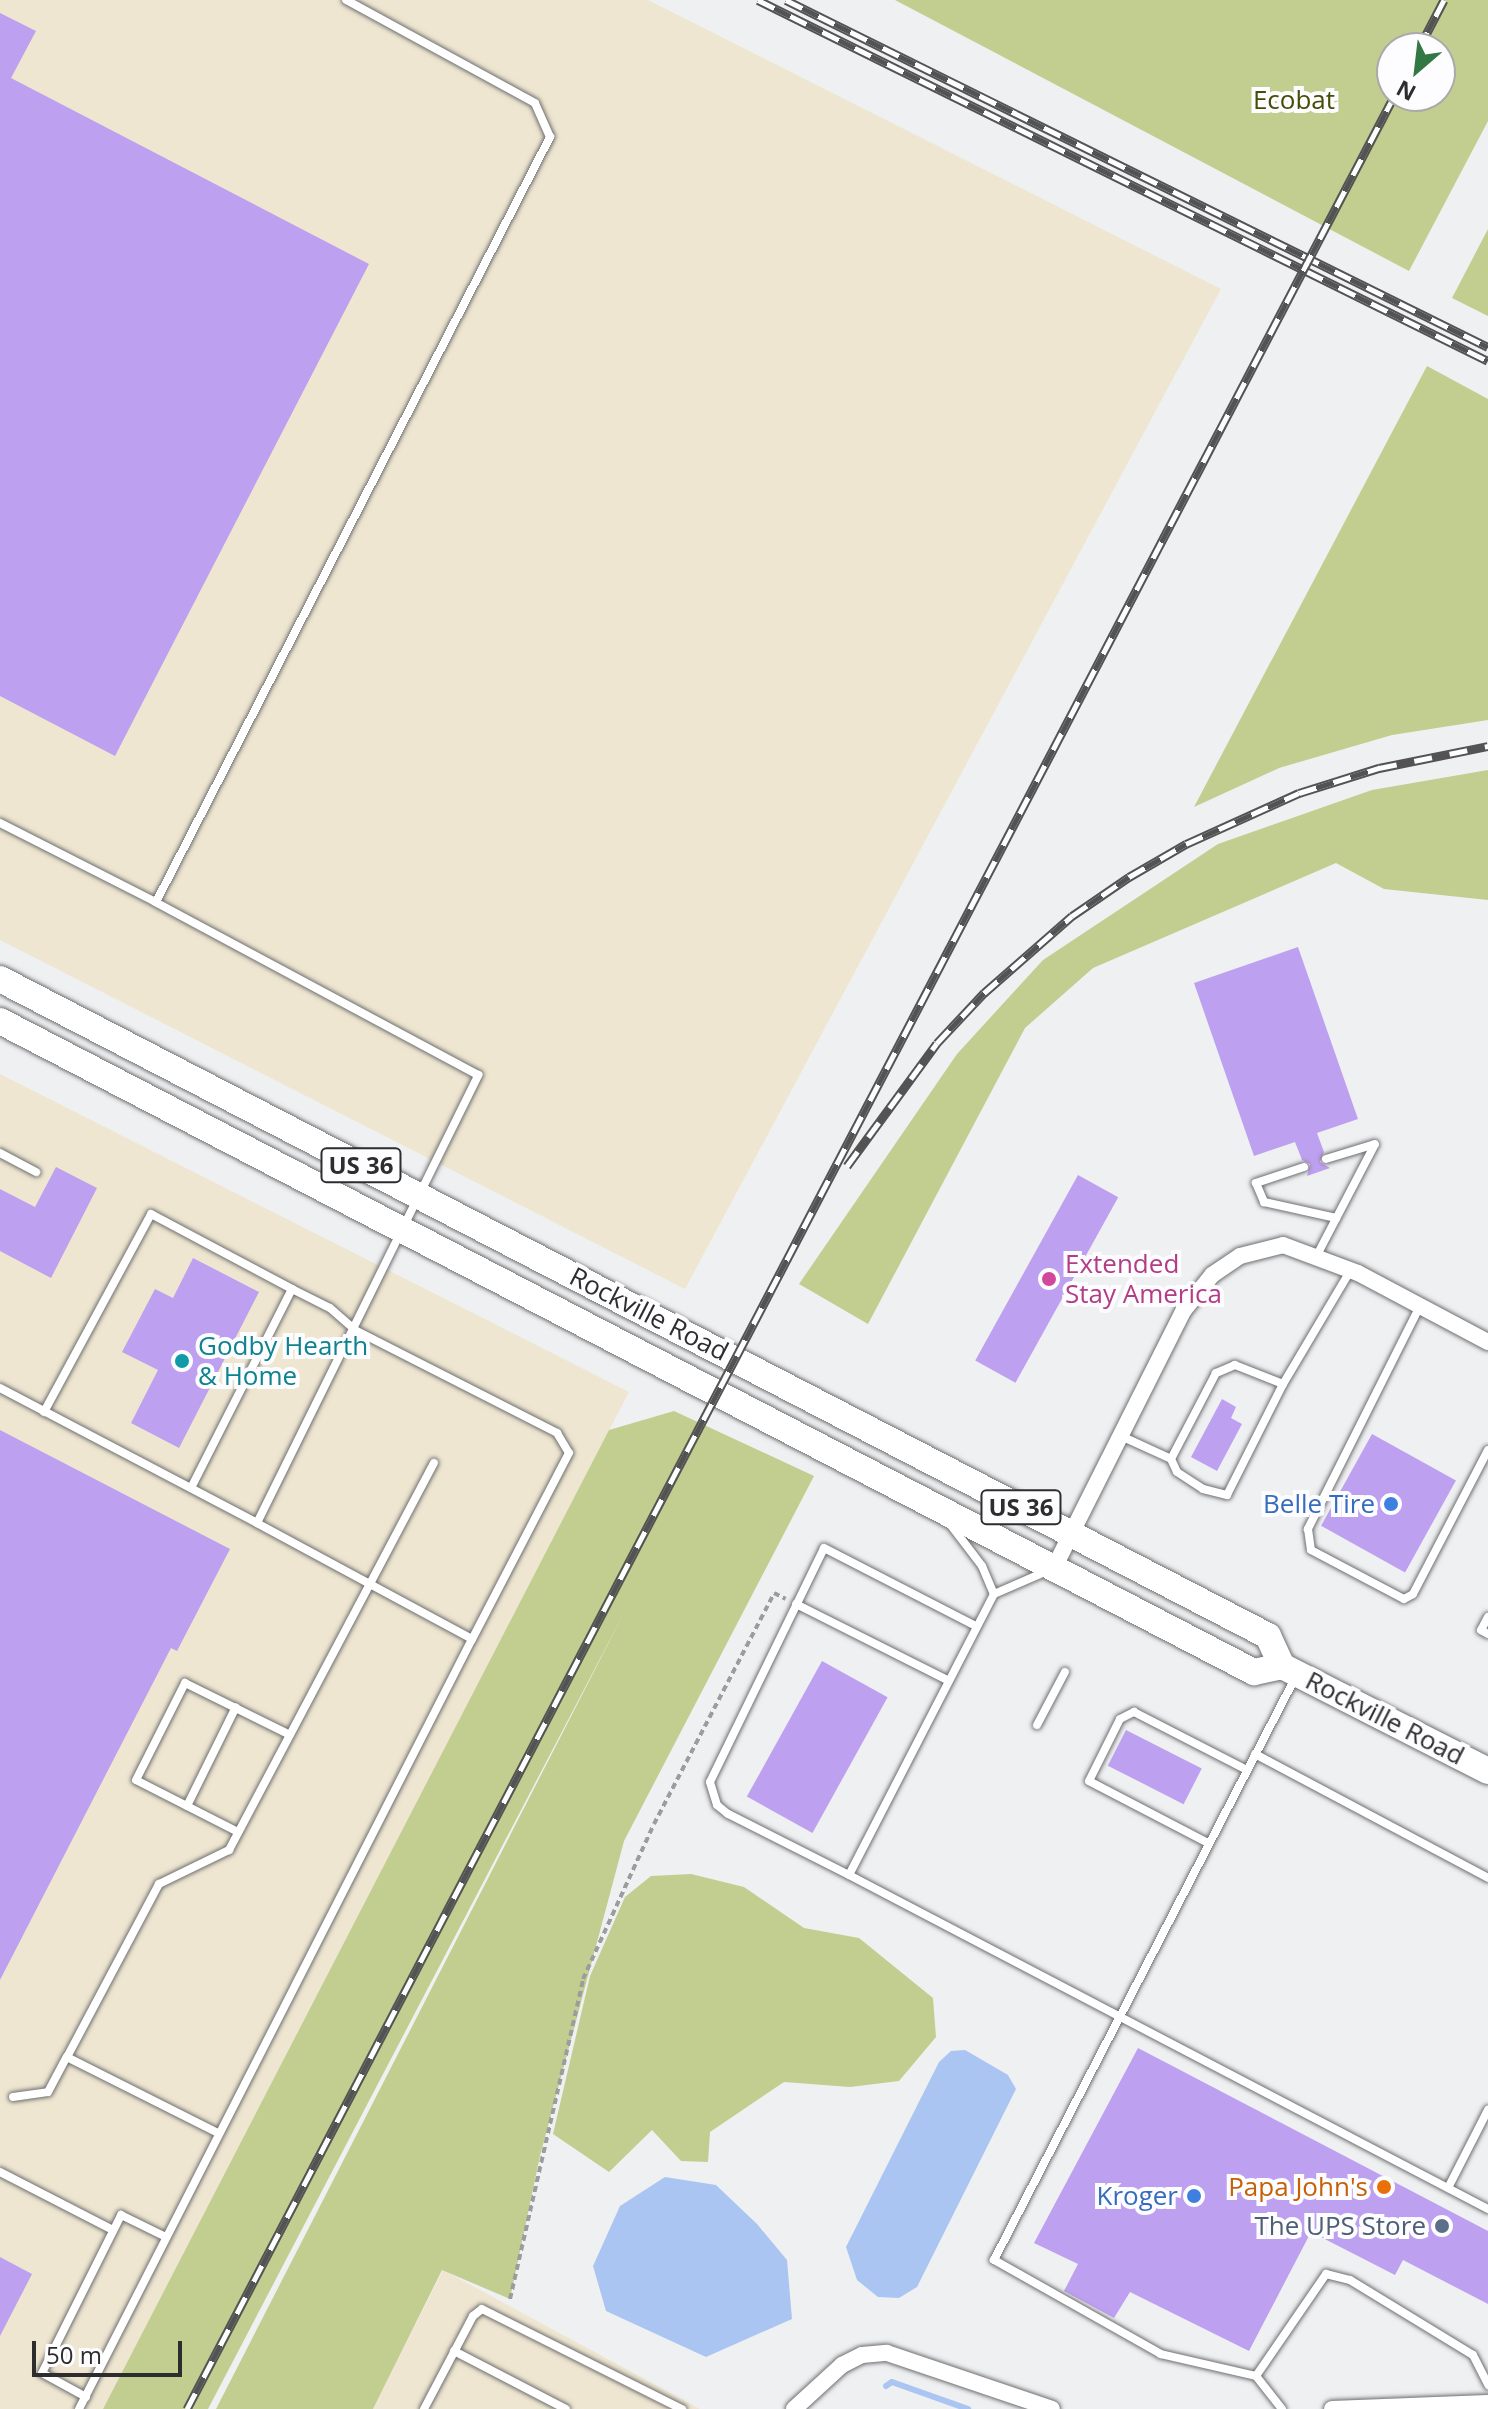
<!DOCTYPE html>
<html>
<head>
<meta charset="utf-8">
<style>
	body { margin:0 }
	#map { position:relative; width:1488px; height:2409px; overflow:hidden; background:#eff0f2; font-family:"Open Sans",sans-serif }
	div>[style] { position:absolute }
	.industrial>* { inset:0; background:#eee6d0 }
	.green>* { inset:0; background:#c2cd90 }
	.water>* { inset:0; background:#aac5f1 }
	.stream>* { height:6px; margin:-3px; padding:0 3px; transform-origin:3px; border-radius:3px; background:#aac5f1 }
	.building>* { inset:0; background:#bea0f0; transform-origin:0 0 }
	.path>* { height:4px; margin-top:-2px; transform-origin:0; background:repeating-linear-gradient(90deg,#9c9c9e 0 6px,transparent 0 10px) }
	.roads { filter:drop-shadow(0 0 2px #6f6f71) drop-shadow(0 0 2px #6f6f71) }
	.service>* { height:8px; margin:-4px; padding:0 4px; transform-origin:4px; border-radius:4px; background:#fff }
	.minor>* { height:16px; margin:-8px; padding:0 8px; transform-origin:8px; border-radius:8px; background:#fff }
	.primary>* { height:26px; margin:-13px; padding:0 13px; transform-origin:13px; border-radius:13px; background:#fff }
	.rail>* { height:9px; margin-top:-4.5px; transform-origin:0; background:repeating-linear-gradient(90deg,#fdfdff 0 18px,#535354 0 36px); box-sizing:border-box; border-block:2px solid #535354 }
	.dots>* { width:22px; height:22px; translate:-50% -50%; box-sizing:border-box; border:4px solid #fdfdff; border-radius:50% }
	span { translate:-50% -50%; white-space:nowrap; text-align:center; line-height:1.15; -webkit-text-stroke:8px #fdfdff; paint-order:stroke }
	.shield-label span { padding:2px 6px; background:#fdfdff; border:2px solid; border-radius:6px; -webkit-text-stroke-width:0 }
	.shield-label { font-size:24px; color:#2d2d2e; font-weight:700 }
	.park-label { font-size:26px; color:#464d07 }
	.hotel-label { font-size:26px; color:#b23c85 }
	.left { translate:0 -50%; text-align:left }
	.street-label { font-size:26px; color:#2d2d2e }
	.culture-label { font-size:26px; color:#0d838f }
	.shop-label { font-size:26px; color:#366cbe }
	.right { translate:-100% -50%; text-align:right }
	.food-label { font-size:26px; color:#c56008 }
	.service-label { font-size:26px; color:#4e5e75 }
	.north { position:absolute; left:1376px; top:32px; width:80px; height:80px; box-sizing:border-box; background:#fdfdff; border:2px solid #aaaaab; border-radius:50%; rotate:208deg; font-size:22px; font-weight:700; line-height:32px; text-align:center; color:#2d2d2e }
	.north::after { content:''; display:block; margin:auto; width:28px; height:36px; background:#317844; clip-path:polygon(50% 0,100% 100%,50% 72%,0 100%) }
	.scale { position:absolute; left:32px; top:2341px; width:150px; height:36px; box-sizing:border-box; border:4px solid #2d2d2e; border-top:0; padding-left:10px; font-size:24px; line-height:28px; white-space:nowrap; color:#2d2d2e; -webkit-text-stroke:6px #fdfdff; paint-order:stroke }
</style>
</head>
<body>
<div id="map">
	<div class="industrial">
		<div style="clip-path:polygon(0 0,648px 0,1221px 289px,685px 1289px,0 940px)"></div>
		<div style="clip-path:polygon(0 1074px,629px 1392px,103px 2409px,0 2409px)"></div>
		<div style="clip-path:polygon(443px 2270px,700px 2409px,373px 2409px)"></div>
	</div>
	<div class="green">
		<div style="clip-path:polygon(evenodd,895px 0,1488px 0,1488px 121px,1409px 271px,895px 0,1392px 48px,1440px 48px,1440px 96px,1392px 96px,1392px 48px)"></div>
		<div style="clip-path:polygon(1488px 229px,1488px 316px,1452px 298px)"></div>
		<div style="clip-path:polygon(1427px 366px,1488px 399px,1488px 720px,1392px 735px,1279px 768px,1194px 807px)"></div>
		<div style="clip-path:polygon(1488px 770px,1488px 900px,1384px 889px,1336px 863px,1093px 968px,1025px 1028px,868px 1324px,799px 1284px,957px 1054px,1043px 960px,1218px 844px,1372px 790px)"></div>
		<div style="clip-path:polygon(674px 1411px,814px 1476px,624px 1841px,540px 2156px,510px 2299px,442px 2270px,373px 2409px,216px 2409px,625px 1611px,208px 2409px,103px 2409px,609px 1430px)"></div>
		<div style="clip-path:polygon(691px 1874px,744px 1887px,804px 1928px,859px 1938px,933px 1998px,936px 2037px,899px 2081px,850px 2087px,784px 2082px,710px 2132px,708px 2162px,681px 2161px,652px 2130px,609px 2172px,553px 2134px,590px 1976px,625px 1897px,651px 1876px)"></div>
	</div>
	<div class="water">
		<div style="clip-path:polygon(965px 2050px,1008px 2075px,1016px 2089px,917px 2287px,899px 2298px,878px 2297px,857px 2280px,846px 2247px,939px 2062px,951px 2051px)"></div>
		<div style="clip-path:polygon(665px 2177px,716px 2185px,757px 2224px,787px 2260px,792px 2319px,706px 2357px,606px 2311px,593px 2266px,620px 2206px)"></div>
	</div>
	<div class="stream">
		<div style="left:886px;top:2386px;width:7px;rotate:-34deg"></div>
		<div style="left:892px;top:2382px;width:81px;rotate:19.6deg"></div>
	</div>
	<div class="building">
		<div style="clip-path:polygon(0 13px,36px 31px,11px 78px,369px 264px,115px 756px,0 696px)"></div>
		<div style="clip-path:polygon(1298px 947px,1358px 1119px,1317px 1133px,1324px 1152px,1320px 1162px,1330px 1168px,1307px 1176px,1310px 1164px,1302px 1160px,1295px 1142px,1254px 1156px,1194px 983px)"></div>
		<div style="clip-path:polygon(56px 1167px,97px 1188px,51px 1278px,0 1251px,0 1189px,35px 1207px)"></div>
		<div style="left:1078px;top:1175px;width:46px;height:212px;rotate:29deg"></div>
		<div style="clip-path:polygon(193px 1258px,259px 1292px,179px 1448px,131px 1423px,158px 1370px,122px 1352px,155px 1289px,173px 1298px)"></div>
		<div style="clip-path:polygon(1222px 1399px,1236px 1407px,1231px 1418px,1242px 1424px,1217px 1471px,1191px 1457px)"></div>
		<div style="clip-path:polygon(0 1430px,230px 1549px,177px 1651px,171px 1648px,0 1980px)"></div>
		<div style="left:1372px;top:1434px;width:96px;height:105px;rotate:29deg"></div>
		<div style="left:822px;top:1661px;width:75px;height:155px;rotate:29deg"></div>
		<div style="left:1126px;top:1730px;width:85px;height:40px;rotate:27deg"></div>
		<div style="clip-path:polygon(1138px 2048px,1488px 2231px,1488px 2304px,1403px 2260px,1395px 2275px,1311px 2232px,1249px 2351px,1130px 2292px,1114px 2318px,1064px 2291px,1078px 2264px,1034px 2243px)"></div>
		<div style="clip-path:polygon(0 2257px,32px 2274px,0 2336px)"></div>
	</div>
	<div class="path">
		<div style="left:510px;top:2299px;width:328px;rotate:-77.1deg"></div>
		<div style="left:583px;top:1979px;width:170px;rotate:-65.4deg"></div>
		<div style="left:654px;top:1824px;width:260px;rotate:-62.5deg"></div>
		<div style="left:774px;top:1593px;width:13px;rotate:27deg"></div>
	</div>
	<div class="roads">
		<div class="service">
			<div style="left:0;top:823px;width:175px;rotate:26.9deg"></div>
			<div style="left:156px;top:902px;width:861px;rotate:-62.75deg"></div>
			<div style="left:550px;top:137px;width:37px;rotate:-114deg"></div>
			<div style="left:535px;top:103px;width:215px;rotate:-151.4deg"></div>
			<div style="left:0;top:1153px;width:41px;rotate:27.8deg"></div>
			<div style="left:1326px;top:1159px;width:51px;rotate:-17deg"></div>
			<div style="left:1304px;top:1167px;width:51px;rotate:161.6deg"></div>
			<div style="left:1256px;top:1183px;width:21px;rotate:67deg"></div>
			<div style="left:1264px;top:1202px;width:74px;rotate:12.5deg"></div>
			<div style="left:1316px;top:1257px;width:127px;rotate:-62.4deg"></div>
			<div style="left:1420px;top:1306px;width:250px;rotate:116.7deg"></div>
			<div style="left:1308px;top:1529px;width:21px;rotate:82deg"></div>
			<div style="left:1311px;top:1550px;width:105px;rotate:27.8deg"></div>
			<div style="left:1404px;top:1599px;width:10px;rotate:-29deg"></div>
			<div style="left:1413px;top:1594px;width:162px;rotate:-62.5deg"></div>
			<div style="left:1283px;top:1384px;width:52px;rotate:-158.4deg"></div>
			<div style="left:1235px;top:1365px;width:21px;rotate:157deg"></div>
			<div style="left:1216px;top:1373px;width:97px;rotate:117.6deg"></div>
			<div style="left:1171px;top:1459px;width:14px;rotate:65deg"></div>
			<div style="left:1177px;top:1472px;width:31px;rotate:33deg"></div>
			<div style="left:1203px;top:1489px;width:25px;rotate:14deg"></div>
			<div style="left:1227px;top:1495px;width:124px;rotate:-63.2deg"></div>
			<div style="left:1283px;top:1384px;width:131px;rotate:-59.3deg"></div>
			<div style="left:0;top:1388px;width:290px;rotate:27.7deg"></div>
			<div style="left:44px;top:1412px;width:225px;rotate:-61.6deg"></div>
			<div style="left:151px;top:1214px;width:160px;rotate:28deg"></div>
			<div style="left:1121px;top:1436px;width:55px;rotate:24.7deg"></div>
			<div style="left:191px;top:1488px;width:223px;rotate:-63.1deg"></div>
			<div style="left:292px;top:1289px;width:42px;rotate:26.6deg"></div>
			<div style="left:330px;top:1308px;width:33px;rotate:41deg"></div>
			<div style="left:355px;top:1330px;width:227px;rotate:27deg"></div>
			<div style="left:557px;top:1433px;width:23px;rotate:59deg"></div>
			<div style="left:569px;top:1453px;width:210px;rotate:117.5deg"></div>
			<div style="left:950px;top:1524px;width:53px;rotate:52.7deg"></div>
			<div style="left:982px;top:1566px;width:30px;rotate:67deg"></div>
			<div style="left:1047px;top:1571px;width:58px;rotate:156.5deg"></div>
			<div style="left:994px;top:1594px;width:316px;rotate:117.3deg"></div>
			<div style="left:849px;top:1875px;width:721px;rotate:27.6deg"></div>
			<div style="left:796px;top:1604px;width:169px;rotate:26.7deg"></div>
			<div style="left:1488px;top:1617px;width:15px;rotate:118deg"></div>
			<div style="left:1481px;top:1630px;width:8px;rotate:30deg"></div>
			<div style="left:1037px;top:1725px;width:60px;rotate:-62.2deg"></div>
			<div style="left:1255px;top:1754px;width:264px;rotate:28deg"></div>
			<div style="left:187px;top:1806px;width:110px;rotate:-63.7deg"></div>
			<div style="left:238px;top:1832px;width:114px;rotate:-153deg"></div>
			<div style="left:136px;top:1780px;width:109px;rotate:-63.2deg"></div>
			<div style="left:185px;top:1683px;width:117px;rotate:26.3deg"></div>
			<div style="left:1208px;top:1843px;width:134px;rotate:-152.5deg"></div>
			<div style="left:1089px;top:1781px;width:69px;rotate:-63.4deg"></div>
			<div style="left:1120px;top:1719px;width:16px;rotate:-27deg"></div>
			<div style="left:1134px;top:1712px;width:127px;rotate:27.2deg"></div>
			<div style="left:849px;top:1875px;width:136px;rotate:-153.2deg"></div>
			<div style="left:728px;top:1814px;width:14px;rotate:-141deg"></div>
			<div style="left:717px;top:1805px;width:24px;rotate:-107deg"></div>
			<div style="left:710px;top:1782px;width:260px;rotate:-64deg"></div>
			<div style="left:824px;top:1548px;width:171px;rotate:27.2deg"></div>
			<div style="left:13px;top:2097px;width:35px;rotate:-8deg"></div>
			<div style="left:48px;top:2092px;width:40px;rotate:-62deg"></div>
			<div style="left:218px;top:2133px;width:169px;rotate:-153.3deg"></div>
			<div style="left:67px;top:2057px;width:196px;rotate:-62deg"></div>
			<div style="left:159px;top:1884px;width:78px;rotate:-25.9deg"></div>
			<div style="left:229px;top:1850px;width:438px;rotate:-62.1deg"></div>
			<div style="left:0;top:2172px;width:127px;rotate:27.2deg"></div>
			<div style="left:1448px;top:2188px;width:88px;rotate:-62.9deg"></div>
			<div style="left:454px;top:2351px;width:126px;rotate:27.4deg"></div>
			<div style="left:1256px;top:2376px;width:124px;rotate:-55.5deg"></div>
			<div style="left:1326px;top:2274px;width:25px;rotate:14deg"></div>
			<div style="left:1350px;top:2280px;width:144px;rotate:31.4deg"></div>
			<div style="left:1473px;top:2355px;width:34px;rotate:63deg"></div>
			<div style="left:86px;top:2397px;width:50px;rotate:-151.4deg"></div>
			<div style="left:42px;top:2373px;width:177px;rotate:-63.4deg"></div>
			<div style="left:121px;top:2215px;width:50px;rotate:26.1deg"></div>
			<div style="left:79px;top:2409px;width:864px;rotate:-62.96deg"></div>
			<div style="left:472px;top:1639px;width:244px;rotate:-151.7deg"></div>
			<div style="left:257px;top:1523px;width:500px;rotate:-63.7deg"></div>
			<div style="left:478px;top:1075px;width:366px;rotate:-151.8deg"></div>
			<div style="left:424px;top:2409px;width:105px;rotate:-62.2deg"></div>
			<div style="left:473px;top:2316px;width:11px;rotate:-38deg"></div>
			<div style="left:482px;top:2309px;width:224px;rotate:26.6deg"></div>
			<div style="left:1282px;top:2409px;width:42px;rotate:-128.2deg"></div>
			<div style="left:1256px;top:2376px;width:98px;rotate:-167deg"></div>
			<div style="left:1161px;top:2354px;width:192px;rotate:-150.6deg"></div>
			<div style="left:994px;top:2260px;width:655px;rotate:-62.65deg"></div>
		</div>
		<div class="minor">
			<div style="left:1054px;top:1568px;width:289px;rotate:-63.3deg"></div>
			<div style="left:1184px;top:1310px;width:45px;rotate:-51.3deg"></div>
			<div style="left:1212px;top:1275px;width:34px;rotate:-34deg"></div>
			<div style="left:1240px;top:1256px;width:44px;rotate:-14.3deg"></div>
			<div style="left:1283px;top:1245px;width:80px;rotate:20.5deg"></div>
			<div style="left:1358px;top:1273px;width:147px;rotate:28deg"></div>
			<div style="left:794px;top:2409px;width:65px;rotate:-42.5deg"></div>
			<div style="left:842px;top:2365px;width:22px;rotate:-27deg"></div>
			<div style="left:862px;top:2355px;width:25px;rotate:-5deg"></div>
			<div style="left:887px;top:2353px;width:174px;rotate:18.7deg"></div>
			<div style="left:1332px;top:2409px;width:156px;rotate:-2.2deg"></div>
		</div>
		<div class="primary">
			<div style="left:0;top:979px;width:1428px;rotate:27.39deg"></div>
			<div style="left:1268px;top:1636px;width:33px;rotate:65deg"></div>
			<div style="left:1282px;top:1666px;width:231px;rotate:27deg"></div>
			<div style="left:0;top:1021px;width:1413px;rotate:27.44deg"></div>
			<div style="left:1254px;top:1672px;width:29px;rotate:-12deg"></div>
		</div>
	</div>
	<div class="rail">
		<div style="left:758px;top:0;width:814px;rotate:26.31deg"></div>
		<div style="left:786px;top:0;width:783px;rotate:26.3deg"></div>
		<div style="left:1419px;top:48px;width:54px;rotate:-62.5deg"></div>
		<div style="left:847px;top:1166px;width:152px;rotate:-53.8deg"></div>
		<div style="left:937px;top:1043px;width:69px;rotate:-46.8deg"></div>
		<div style="left:984px;top:993px;width:117px;rotate:-41.2deg"></div>
		<div style="left:1072px;top:916px;width:69px;rotate:-34.4deg"></div>
		<div style="left:1129px;top:877px;width:66px;rotate:-30.1deg"></div>
		<div style="left:1186px;top:844px;width:124px;rotate:-24.3deg"></div>
		<div style="left:1299px;top:793px;width:84px;rotate:-17.4deg"></div>
		<div style="left:1379px;top:768px;width:111px;rotate:-11.4deg"></div>
		<div style="left:187px;top:2409px;width:2609px;rotate:-62.44deg"></div>
	</div>
	<div class="dots">
		<div style="left:1049px;top:1279px;background:#d1479c"></div>
		<div style="left:182px;top:1361px;background:#0f9aa8"></div>
		<div style="left:1391px;top:1504px;background:#3f7fe0"></div>
		<div style="left:1384px;top:2187px;background:#e8710a"></div>
		<div style="left:1194px;top:2196px;background:#3f7fe0"></div>
		<div style="left:1442px;top:2226px;background:#5c6f8a"></div>
	</div>
	<div class="shield-label">
		<span style="left:361px;top:1165px">US 36</span>
		<span style="left:1021px;top:1507px">US 36</span>
	</div>
	<div class="park-label">
		<span style="left:1294px;top:100px">Ecobat</span>
	</div>
	<div class="hotel-label">
		<span class="left" style="left:1065px;top:1279px">Extended<br>Stay America</span>
	</div>
	<div class="street-label">
		<span style="left:649px;top:1314px;rotate:27deg">Rockville Road</span>
		<span style="left:1385px;top:1718px;rotate:27deg">Rockville Road</span>
	</div>
	<div class="culture-label">
		<span class="left" style="left:198px;top:1361px">Godby Hearth<br>&amp; Home</span>
	</div>
	<div class="shop-label">
		<span class="right" style="left:1375px;top:1504px">Belle Tire</span>
		<span class="right" style="left:1178px;top:2196px">Kroger</span>
	</div>
	<div class="food-label">
		<span class="right" style="left:1368px;top:2187px">Papa John's</span>
	</div>
	<div class="service-label">
		<span class="right" style="left:1426px;top:2226px">The UPS Store</span>
	</div>
	<div class="north">N</div>
	<div class="scale">50 m</div>
</div>
</body>
</html>
